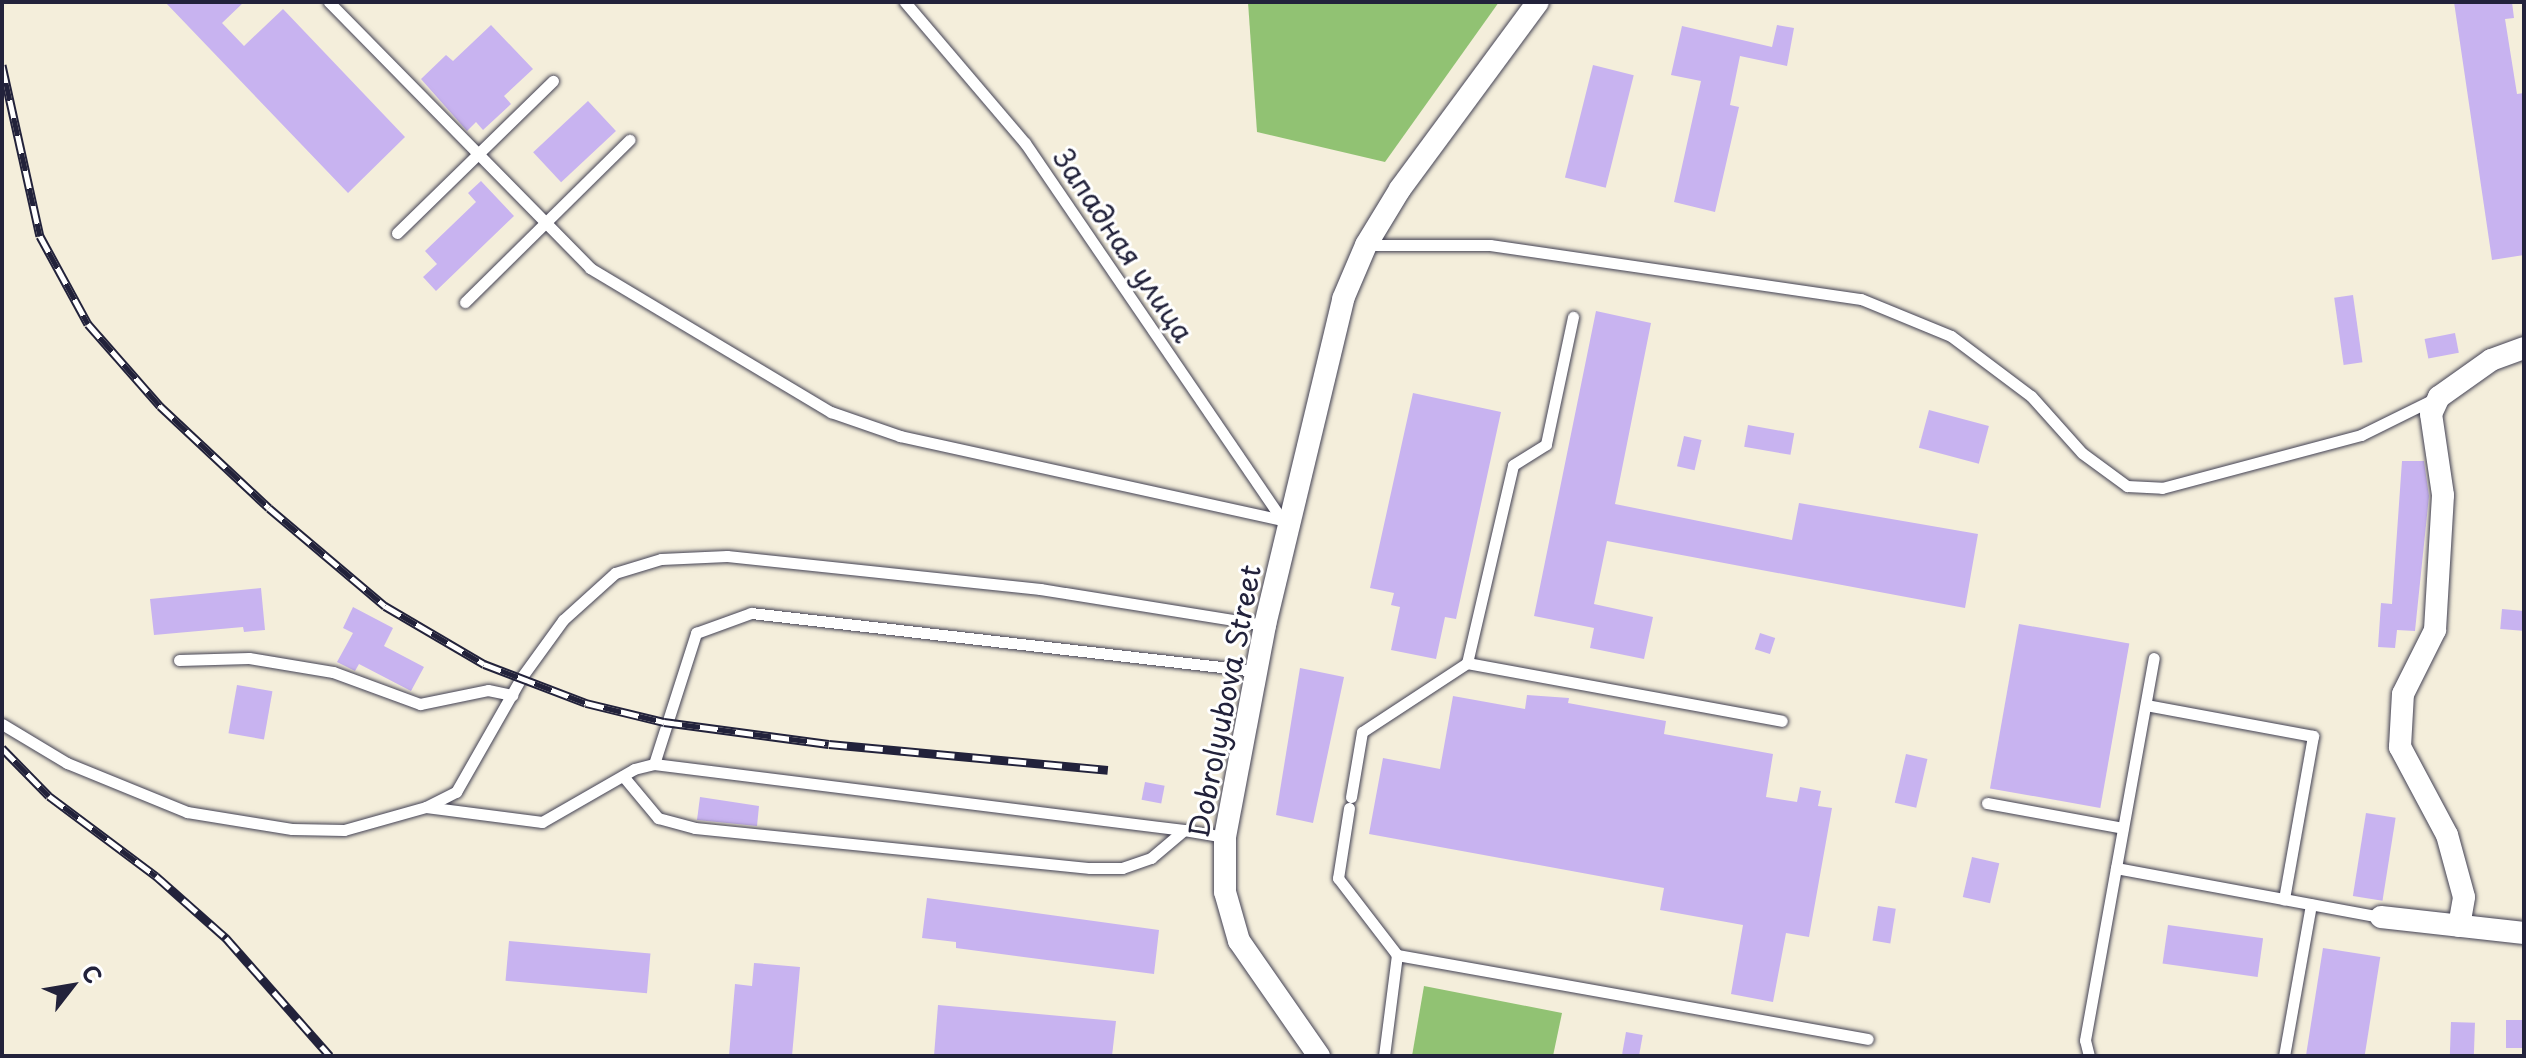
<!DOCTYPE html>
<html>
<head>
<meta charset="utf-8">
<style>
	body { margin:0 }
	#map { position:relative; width:2526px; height:1058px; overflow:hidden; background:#f4eedb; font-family:"Playpen Sans",sans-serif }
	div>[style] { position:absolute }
	.green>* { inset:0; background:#91c273 }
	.building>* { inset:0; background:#c8b3f0; transform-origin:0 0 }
	.roads { filter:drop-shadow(0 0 2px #424153) drop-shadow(0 0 2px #424153) }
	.service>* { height:11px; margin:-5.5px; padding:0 5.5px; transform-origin:5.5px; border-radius:5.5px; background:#fff }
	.minor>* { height:22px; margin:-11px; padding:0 11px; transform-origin:11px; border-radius:11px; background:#fff }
	.rail>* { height:9px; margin-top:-4.5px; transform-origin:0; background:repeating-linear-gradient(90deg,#fff 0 18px,#22223b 0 36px); box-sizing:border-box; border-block:2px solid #22223b }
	span { translate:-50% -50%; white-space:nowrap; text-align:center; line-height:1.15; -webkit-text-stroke:6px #fff; paint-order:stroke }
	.street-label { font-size:28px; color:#22223b }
	.frame { position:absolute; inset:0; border:4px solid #22223b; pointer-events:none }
	.north { position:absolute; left:32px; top:946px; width:80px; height:80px; -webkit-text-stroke:6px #fff; paint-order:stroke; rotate:59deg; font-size:22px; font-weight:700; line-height:32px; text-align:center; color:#22223b }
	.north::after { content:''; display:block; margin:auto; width:28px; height:36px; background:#22223b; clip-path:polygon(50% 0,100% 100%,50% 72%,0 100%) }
</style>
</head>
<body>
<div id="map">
	<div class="green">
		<div style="clip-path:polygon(1248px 2px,1499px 2px,1385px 162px,1257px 132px)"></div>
		<div style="clip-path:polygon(1424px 986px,1562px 1013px,1553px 1056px,1412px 1056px)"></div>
	</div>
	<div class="building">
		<div style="clip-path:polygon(165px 2px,244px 2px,222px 23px,244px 46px,283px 9px,405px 137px,348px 193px)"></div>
		<div style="clip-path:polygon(2454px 2px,2512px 2px,2514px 18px,2505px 19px,2517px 94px,2524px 93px,2524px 255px,2492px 260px)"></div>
		<div style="clip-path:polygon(491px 25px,533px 69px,504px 96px,511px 104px,483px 130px,476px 122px,467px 131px,421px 79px,446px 55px,453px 61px)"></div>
		<div style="clip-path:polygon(1777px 25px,1794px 28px,1787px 66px,1740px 56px,1730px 105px,1739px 107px,1715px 212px,1674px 202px,1701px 81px,1671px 75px,1682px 26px,1772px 47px)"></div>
		<div style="left:1593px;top:65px;width:42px;height:116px;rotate:14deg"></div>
		<div style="left:588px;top:101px;width:41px;height:75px;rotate:47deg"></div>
		<div style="clip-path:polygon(481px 181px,514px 216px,436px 291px,423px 277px,437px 264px,425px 251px,476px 202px,468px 193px)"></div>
		<div style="left:2353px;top:295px;width:68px;height:19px;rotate:82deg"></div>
		<div style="clip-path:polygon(1596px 311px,1651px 323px,1615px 504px,1792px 540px,1799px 503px,1978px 534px,1965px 608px,1607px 541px,1594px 604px,1653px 617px,1644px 659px,1590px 648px,1594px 628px,1534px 616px)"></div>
		<div style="left:2455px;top:333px;width:20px;height:31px;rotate:79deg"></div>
		<div style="clip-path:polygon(1413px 393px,1501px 412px,1456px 619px,1445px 617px,1436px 659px,1391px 650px,1400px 607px,1391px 605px,1394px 593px,1370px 588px)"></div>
		<div style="left:1929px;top:410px;width:62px;height:39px;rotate:15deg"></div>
		<div style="left:1748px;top:425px;width:47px;height:22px;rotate:10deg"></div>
		<div style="left:1684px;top:436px;width:18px;height:31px;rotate:13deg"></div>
		<div style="clip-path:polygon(2402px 461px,2424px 461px,2429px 496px,2415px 631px,2397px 630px,2395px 648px,2378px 647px,2381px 603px,2392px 604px)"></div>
		<div style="clip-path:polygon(261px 588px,265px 630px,244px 632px,243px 627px,154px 635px,150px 599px)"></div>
		<div style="clip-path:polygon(353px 607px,393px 628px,384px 646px,424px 667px,411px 691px,359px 664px,355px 671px,337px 662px,353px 633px,343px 628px)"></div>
		<div style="left:2502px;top:609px;width:22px;height:20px;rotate:5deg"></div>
		<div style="left:2019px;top:624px;width:112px;height:167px;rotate:10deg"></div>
		<div style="left:1760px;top:633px;width:16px;height:17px;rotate:18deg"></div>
		<div style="clip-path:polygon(1300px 668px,1344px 677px,1313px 823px,1276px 815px)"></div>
		<div style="left:237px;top:685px;width:36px;height:49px;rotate:10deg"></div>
		<div style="clip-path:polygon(1527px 695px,1569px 698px,1568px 703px,1666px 721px,1664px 734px,1773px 754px,1766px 797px,1797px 802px,1800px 787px,1821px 791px,1818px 806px,1832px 808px,1809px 937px,1786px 933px,1773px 1002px,1731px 994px,1743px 925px,1660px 910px,1664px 888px,1369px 834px,1383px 758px,1440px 769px,1453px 696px,1525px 709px)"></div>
		<div style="left:1906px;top:754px;width:22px;height:50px;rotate:13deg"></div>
		<div style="left:1145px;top:782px;width:20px;height:18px;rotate:11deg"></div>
		<div style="clip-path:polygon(700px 797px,759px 806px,757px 826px,697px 820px)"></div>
		<div style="left:2366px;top:813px;width:30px;height:84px;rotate:9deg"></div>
		<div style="left:1972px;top:857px;width:28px;height:41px;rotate:13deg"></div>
		<div style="clip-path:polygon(927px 898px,1159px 930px,1154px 974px,956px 948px,956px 942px,922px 938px)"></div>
		<div style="left:1878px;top:906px;width:18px;height:35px;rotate:9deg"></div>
		<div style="left:2168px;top:925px;width:96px;height:39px;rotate:8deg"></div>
		<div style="left:509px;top:941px;width:142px;height:40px;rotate:5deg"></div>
		<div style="left:2323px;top:948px;width:58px;height:109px;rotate:9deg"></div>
		<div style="clip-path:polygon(754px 963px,800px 967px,792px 1056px,729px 1056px,735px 984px,752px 986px)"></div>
		<div style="clip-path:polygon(938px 1005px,1116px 1021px,1112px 1056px,934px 1056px)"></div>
		<div style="left:2506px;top:1020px;width:18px;height:28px"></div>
		<div style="left:2451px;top:1022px;width:24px;height:34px;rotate:2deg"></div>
		<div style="left:1626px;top:1032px;width:17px;height:22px;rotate:10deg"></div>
	</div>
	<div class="roads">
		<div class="service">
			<div style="left:329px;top:2px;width:373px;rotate:45.5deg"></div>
			<div style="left:590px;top:268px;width:281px;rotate:30.9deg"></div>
			<div style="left:831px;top:412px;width:73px;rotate:19.2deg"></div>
			<div style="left:900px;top:436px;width:391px;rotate:12.4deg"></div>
			<div style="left:905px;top:2px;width:185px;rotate:49.6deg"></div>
			<div style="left:1025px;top:143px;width:456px;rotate:55.7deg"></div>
			<div style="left:397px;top:233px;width:218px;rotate:-44.3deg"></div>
			<div style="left:1366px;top:245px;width:124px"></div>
			<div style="left:1490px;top:245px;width:375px;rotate:8.3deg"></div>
			<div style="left:1861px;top:299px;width:97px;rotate:22.3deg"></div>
			<div style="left:1951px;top:336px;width:100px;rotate:36.9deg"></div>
			<div style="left:2031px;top:396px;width:76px;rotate:48.2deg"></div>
			<div style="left:2082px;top:453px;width:56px;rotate:36.3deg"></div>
			<div style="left:2127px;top:486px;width:35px;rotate:3deg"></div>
			<div style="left:2162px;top:488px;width:206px;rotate:-14.9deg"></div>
			<div style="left:2361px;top:435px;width:81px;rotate:-26.3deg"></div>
			<div style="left:465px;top:302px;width:231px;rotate:-44.6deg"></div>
			<div style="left:179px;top:660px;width:70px;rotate:-1.6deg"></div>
			<div style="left:249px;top:658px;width:85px;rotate:9.5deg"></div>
			<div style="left:333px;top:672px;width:93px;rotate:20.2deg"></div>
			<div style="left:420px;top:704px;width:69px;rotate:-11.6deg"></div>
			<div style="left:488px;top:690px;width:25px;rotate:12deg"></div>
			<div style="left:1467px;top:663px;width:203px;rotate:-76.9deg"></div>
			<div style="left:1513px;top:465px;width:39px;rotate:-32deg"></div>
			<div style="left:1546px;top:444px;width:130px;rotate:-78deg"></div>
			<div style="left:2146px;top:705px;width:170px;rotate:10.5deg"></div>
			<div style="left:2313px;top:736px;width:166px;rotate:100.1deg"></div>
			<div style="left:2px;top:724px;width:76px;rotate:31deg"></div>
			<div style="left:67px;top:763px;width:130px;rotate:22.2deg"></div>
			<div style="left:187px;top:812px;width:106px;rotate:9.2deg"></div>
			<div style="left:292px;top:829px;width:52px;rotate:1.1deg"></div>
			<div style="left:344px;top:830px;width:85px;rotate:-15.7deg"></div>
			<div style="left:426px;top:807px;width:34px;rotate:-27deg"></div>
			<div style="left:456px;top:792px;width:131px;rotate:-60.3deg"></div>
			<div style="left:521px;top:678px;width:72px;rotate:-54.1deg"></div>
			<div style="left:563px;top:620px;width:70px;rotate:-42.1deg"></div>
			<div style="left:615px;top:573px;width:48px;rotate:-16.9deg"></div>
			<div style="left:661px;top:559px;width:66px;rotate:-2.6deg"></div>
			<div style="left:727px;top:556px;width:315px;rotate:6deg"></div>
			<div style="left:1040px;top:589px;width:228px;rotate:9.1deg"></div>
			<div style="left:654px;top:764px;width:138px;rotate:-72.2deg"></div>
			<div style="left:696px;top:633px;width:59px;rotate:-20deg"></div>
			<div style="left:751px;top:613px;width:508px;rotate:6.55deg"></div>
			<div style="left:623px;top:776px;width:55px;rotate:50.2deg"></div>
			<div style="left:658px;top:818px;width:38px;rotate:15deg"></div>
			<div style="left:695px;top:828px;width:397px;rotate:5.8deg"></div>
			<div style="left:1090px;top:868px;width:32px"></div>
			<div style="left:1122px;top:868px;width:31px;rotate:-19deg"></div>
			<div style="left:1151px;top:858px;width:43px;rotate:-40.3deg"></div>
			<div style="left:1184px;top:830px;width:42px;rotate:9.7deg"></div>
			<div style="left:1351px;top:797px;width:66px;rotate:-80.4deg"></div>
			<div style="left:1362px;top:732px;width:126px;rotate:-33.3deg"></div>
			<div style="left:1467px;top:663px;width:320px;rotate:10.4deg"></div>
			<div style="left:1987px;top:803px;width:138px;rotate:10.4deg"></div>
			<div style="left:426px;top:807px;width:117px;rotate:7.4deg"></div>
			<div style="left:542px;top:822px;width:106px;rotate:-29.9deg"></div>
			<div style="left:634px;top:769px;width:21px;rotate:-14deg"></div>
			<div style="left:654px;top:764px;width:534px;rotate:7.1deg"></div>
			<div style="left:1349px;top:808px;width:71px;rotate:98.9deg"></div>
			<div style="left:1338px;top:878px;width:97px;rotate:52.5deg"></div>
			<div style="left:2116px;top:868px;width:269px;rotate:10.5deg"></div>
			<div style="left:1384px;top:1056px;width:102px;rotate:-82.7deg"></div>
			<div style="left:1397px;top:955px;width:478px;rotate:10.1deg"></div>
			<div style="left:2089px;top:1056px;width:16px;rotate:-104deg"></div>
			<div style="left:2085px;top:1040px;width:388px;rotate:-79.8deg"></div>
			<div style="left:2284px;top:1056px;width:154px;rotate:-79.9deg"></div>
		</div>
		<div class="minor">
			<div style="left:2381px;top:917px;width:144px;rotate:6.4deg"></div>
			<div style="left:2459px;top:926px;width:29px;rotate:-80deg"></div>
			<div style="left:2464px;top:897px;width:64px;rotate:-105.3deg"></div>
			<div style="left:2447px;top:835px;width:100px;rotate:-118.1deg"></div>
			<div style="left:2400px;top:747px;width:53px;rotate:-86.8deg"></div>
			<div style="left:2403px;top:694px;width:72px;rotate:-63.4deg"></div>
			<div style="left:2435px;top:630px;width:135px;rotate:-86.6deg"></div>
			<div style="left:2443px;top:495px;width:82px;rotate:-98.4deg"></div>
			<div style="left:2431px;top:414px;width:19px;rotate:-65deg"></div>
			<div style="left:2439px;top:397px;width:64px;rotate:-35.4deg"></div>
			<div style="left:2491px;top:360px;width:35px;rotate:-20deg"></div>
			<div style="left:1319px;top:1056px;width:140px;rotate:-124.8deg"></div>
			<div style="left:1239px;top:941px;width:51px;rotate:-105.9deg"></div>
			<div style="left:1225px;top:892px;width:55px;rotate:-90deg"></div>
			<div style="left:1225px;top:837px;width:216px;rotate:-79.3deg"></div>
			<div style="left:1265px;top:625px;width:335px;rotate:-76.5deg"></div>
			<div style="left:1343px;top:299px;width:59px;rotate:-66.9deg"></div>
			<div style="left:1366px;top:245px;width:66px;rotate:-58.7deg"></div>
			<div style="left:1400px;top:189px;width:232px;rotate:-53.6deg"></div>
		</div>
	</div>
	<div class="rail">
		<div style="left:2px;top:65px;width:175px;rotate:77.5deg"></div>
		<div style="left:40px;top:236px;width:100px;rotate:61.4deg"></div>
		<div style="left:88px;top:324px;width:109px;rotate:48.7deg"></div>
		<div style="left:160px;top:406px;width:149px;rotate:43.1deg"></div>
		<div style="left:269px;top:508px;width:152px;rotate:40.2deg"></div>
		<div style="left:385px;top:606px;width:115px;rotate:30.4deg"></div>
		<div style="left:484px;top:664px;width:109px;rotate:20.9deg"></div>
		<div style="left:586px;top:703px;width:80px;rotate:13.7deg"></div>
		<div style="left:664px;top:722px;width:166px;rotate:7.6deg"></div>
		<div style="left:829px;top:744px;width:280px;rotate:5.3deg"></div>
		<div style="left:2px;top:748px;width:67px;rotate:45.6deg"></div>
		<div style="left:49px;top:796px;width:134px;rotate:36.8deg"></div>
		<div style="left:156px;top:876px;width:94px;rotate:41.5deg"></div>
		<div style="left:226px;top:938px;width:157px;rotate:48.6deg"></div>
	</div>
	<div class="street-label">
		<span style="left:1124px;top:245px;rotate:56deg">Западная улица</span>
		<span style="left:1224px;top:701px;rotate:-79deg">Dobrolyubova Street</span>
	</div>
	<div class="frame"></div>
	<div class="north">С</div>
</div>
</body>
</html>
